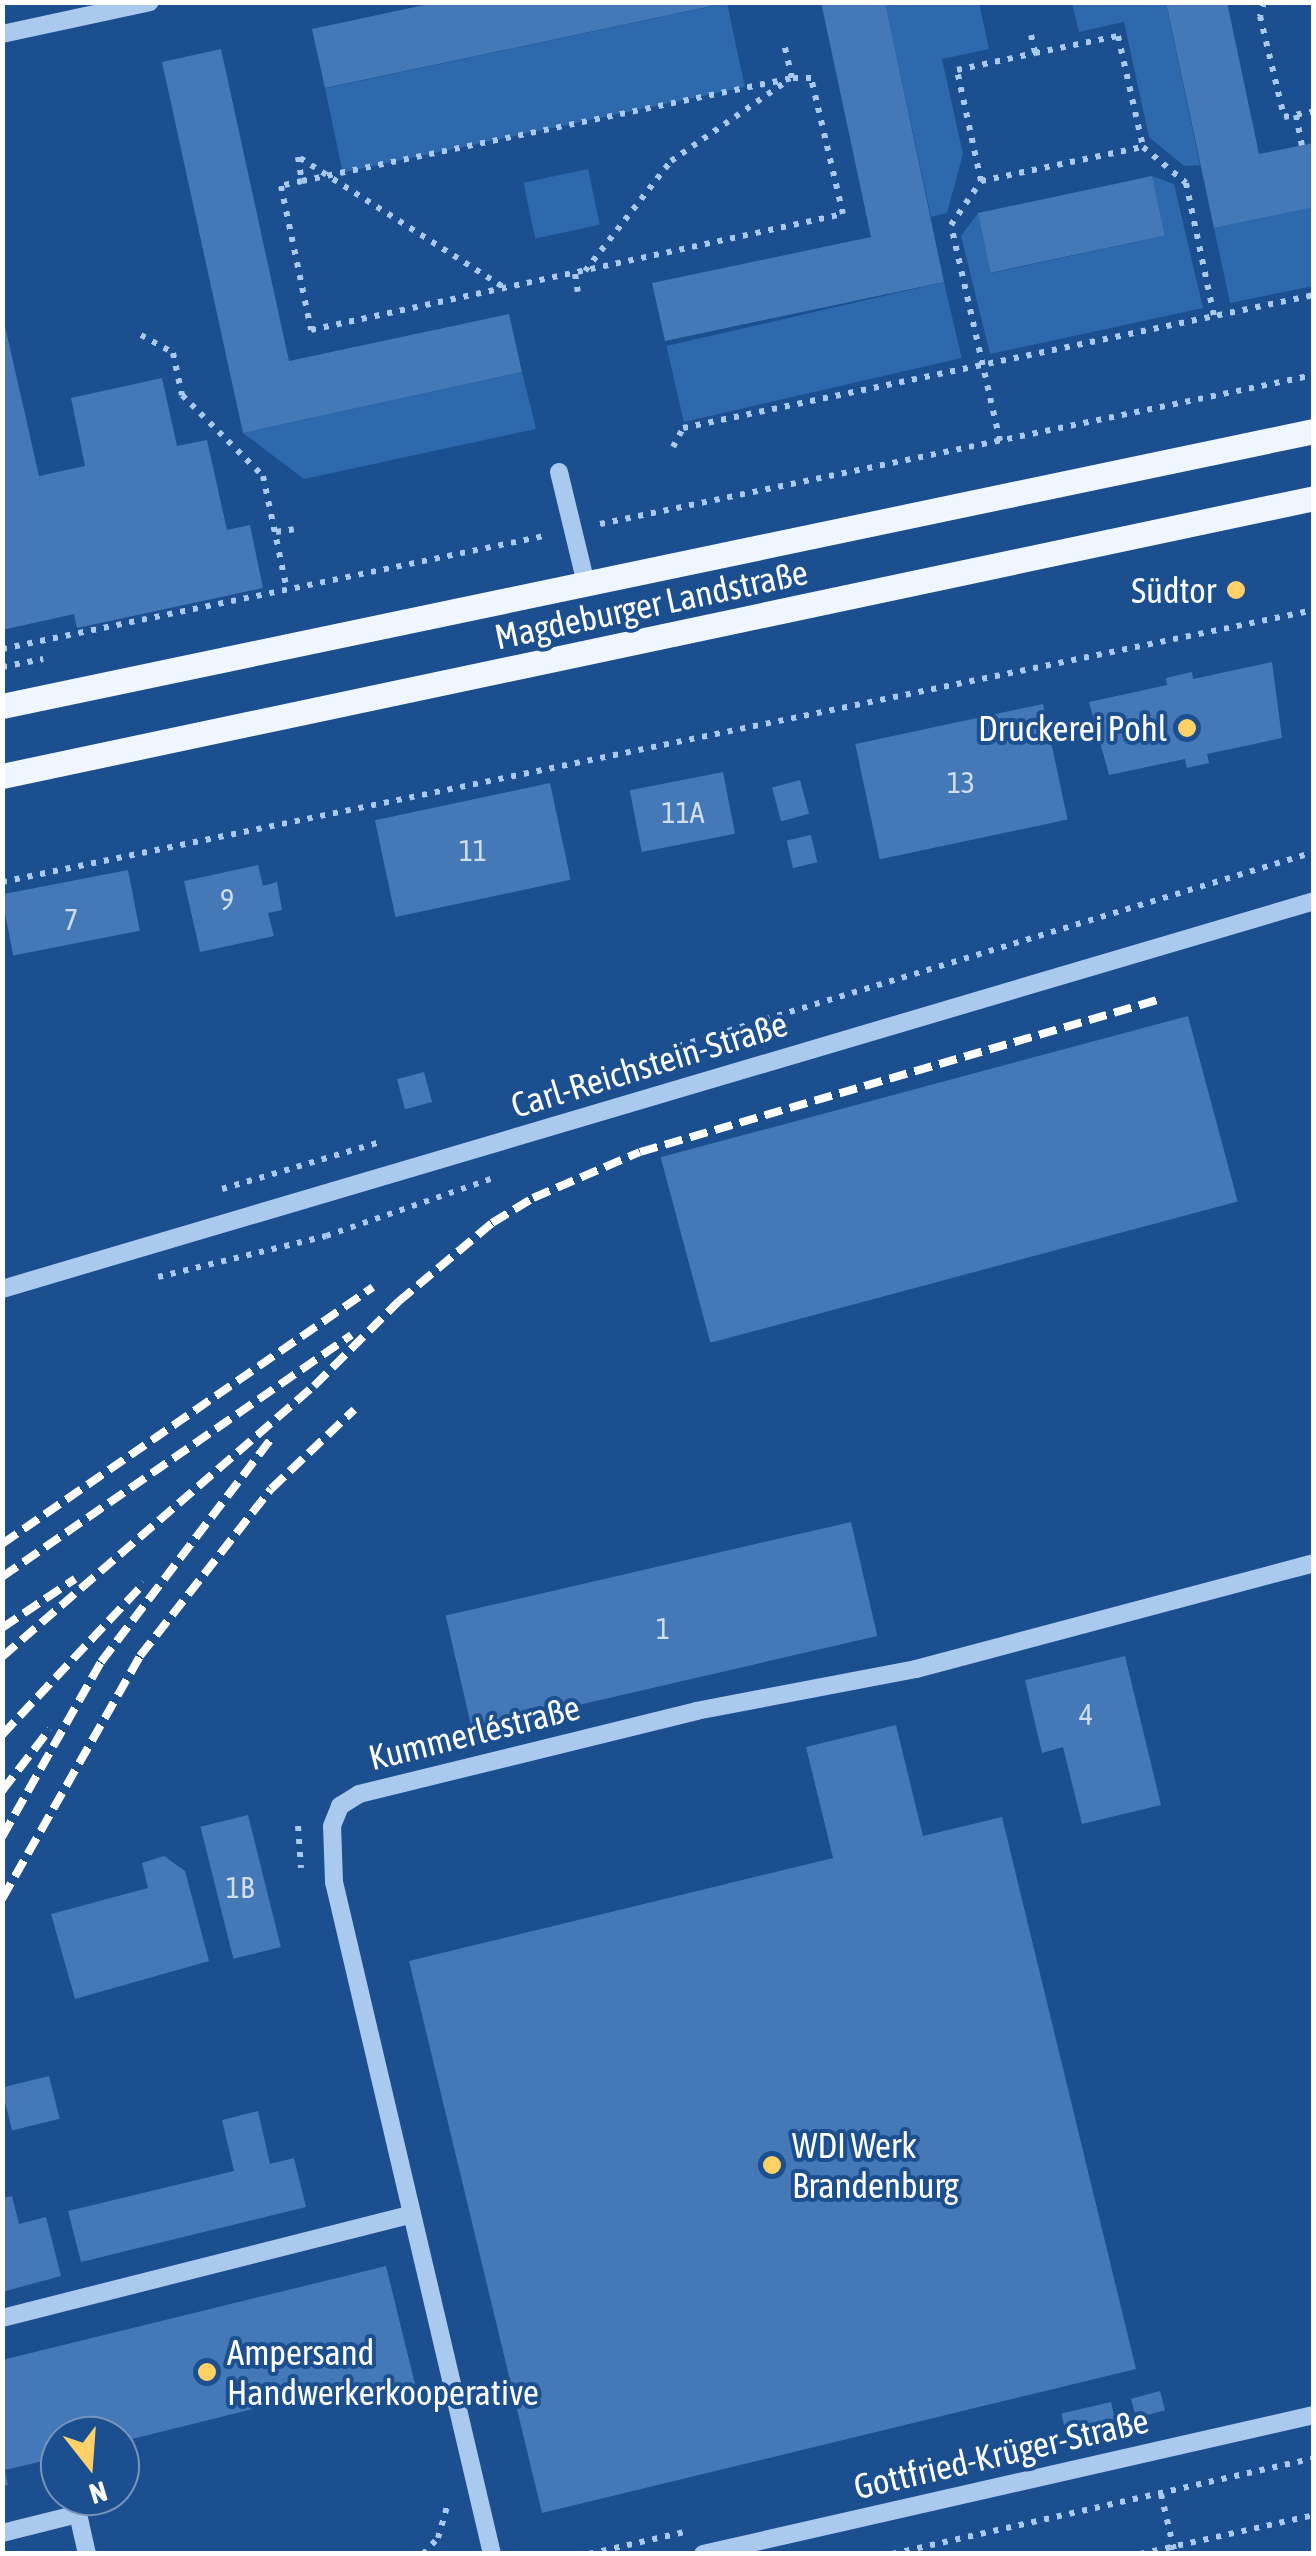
<!DOCTYPE html>
<html>
<head>
<meta charset="utf-8">
<style>
	body { margin:0 }
	#map { position:relative; width:1316px; height:2556px; overflow:hidden; background:#1b4f8f; font-family:"Asap Condensed",sans-serif }
	div>[style] { position:absolute }
	.green>* { inset:0; background:#2e69ad; transform-origin:0 0 }
	.building>* { inset:0; background:#4478b7; transform-origin:0 0 }
	.path>* { height:6px; margin-top:-3px; transform-origin:0; background:repeating-linear-gradient(90deg,#a9c9ee 0 5px,transparent 0 13px) }
	.minor>* { height:18px; margin:-9px; padding:0 9px; transform-origin:9px; border-radius:9px; background:#a9c9ee }
	.major>* { height:25px; margin:-12.5px; padding:0 12.5px; transform-origin:12.5px; border-radius:12.5px; background:#f0f6ff }
	.rail>* { height:8px; margin-top:-4px; transform-origin:0; background:repeating-linear-gradient(90deg,#fff 0 18px,transparent 0 26px) }
	.dots>* { width:28px; height:28px; translate:-50% -50%; box-sizing:border-box; border:5px solid #1b4f8f; border-radius:50% }
	span { translate:-50% -50%; white-space:nowrap; text-align:center; line-height:1.15; -webkit-text-stroke:8px #1b4f8f; paint-order:stroke }
	.number-label { font-size:30px; color:#d0dded }
	.number-label span { -webkit-text-stroke-width:0 }
	.poi-label { font-size:35px; color:#fff }
	.right { translate:-100% -50%; text-align:right }
	.left { translate:0 -50%; text-align:left }
	.street-label { font-size:35px; color:#fff }
	.frame { position:absolute; inset:0; border:5px solid #fff; pointer-events:none }
	.north { position:absolute; left:40px; top:2416px; width:100px; height:100px; box-sizing:border-box; background:#1b4f8f; border:2px solid #7695bc; border-radius:50%; rotate:163deg; font-size:28px; font-weight:700; line-height:40px; text-align:center; color:#fff }
	.north::after { content:''; display:block; margin:auto; width:35px; height:45px; background:#ffd166; clip-path:polygon(50% 0,100% 100%,50% 72%,0 100%) }
</style>
</head>
<body>
<div id="map">
	<div class="green">
		<div style="left:727px;top:3px;width:86px;height:411px;rotate:78deg"></div>
		<div style="clip-path:polygon(885px 3px,979px 3px,989px 49px,942px 59px,963px 154px,947px 213px,931px 217px)"></div>
		<div style="clip-path:polygon(1072px 3px,1166px 3px,1200px 165px,1184px 166px,1149px 137px,1124px 22px,1079px 32px)"></div>
		<div style="left:588px;top:169px;width:57px;height:66px;rotate:78deg"></div>
		<div style="clip-path:polygon(1152px 176px,1174px 184px,1203px 308px,990px 354px,961px 236px,978px 213px,991px 273px,1164px 236px)"></div>
		<div style="clip-path:polygon(1313px 207px,1313px 286px,1230px 303px,1214px 228px)"></div>
		<div style="left:944px;top:282px;width:78px;height:285px;rotate:77deg"></div>
		<div style="clip-path:polygon(522px 372px,536px 429px,304px 479px,243px 433px)"></div>
	</div>
	<div class="building">
		<div style="clip-path:polygon(438px 2px,721px 2px,721px 4px,325px 88px,312px 29px)"></div>
		<div style="clip-path:polygon(821px 2px,885px 2px,944px 282px,665px 341px,652px 283px,871px 237px)"></div>
		<div style="clip-path:polygon(1166px 2px,1227px 2px,1259px 154px,1314px 143px,1314px 207px,1214px 228px)"></div>
		<div style="clip-path:polygon(221px 49px,289px 361px,509px 314px,522px 372px,243px 433px,162px 62px)"></div>
		<div style="left:1152px;top:176px;width:61px;height:178px;rotate:78deg"></div>
		<div style="clip-path:polygon(2px 313px,39px 476px,85px 466px,71px 398px,162px 378px,177px 446px,207px 440px,227px 530px,250px 525px,263px 588px,77px 628px,74px 614px,2px 630px)"></div>
		<div style="clip-path:polygon(1272px 662px,1282px 738px,1207px 754px,1209px 763px,1187px 768px,1185px 759px,1109px 775px,1089px 702px,1167px 685px,1166px 678px,1192px 672px,1193px 679px)"></div>
		<div style="left:1043px;top:704px;width:118px;height:192px;rotate:78deg"></div>
		<div style="left:723px;top:772px;width:63px;height:95px;rotate:79deg"></div>
		<div style="left:800px;top:780px;width:35px;height:29px;rotate:75deg"></div>
		<div style="left:550px;top:783px;width:99px;height:179px;rotate:78deg"></div>
		<div style="left:811px;top:835px;width:28px;height:25px;rotate:77deg"></div>
		<div style="clip-path:polygon(258px 865px,263px 886px,277px 882px,282px 910px,268px 913px,274px 936px,200px 952px,184px 881px)"></div>
		<div style="left:128px;top:870px;width:62px;height:129px;rotate:79deg"></div>
		<div style="left:1188px;top:1016px;width:192px;height:546px;rotate:75deg"></div>
		<div style="left:424px;top:1072px;width:31px;height:28px;rotate:75deg"></div>
		<div style="left:851px;top:1522px;width:117px;height:416px;rotate:77deg"></div>
		<div style="clip-path:polygon(1125px 1656px,1161px 1805px,1082px 1824px,1063px 1747px,1042px 1753px,1025px 1680px)"></div>
		<div style="clip-path:polygon(896px 1725px,923px 1836px,1002px 1817px,1136px 2369px,542px 2513px,409px 1961px,833px 1858px,806px 1747px)"></div>
		<div style="left:248px;top:1815px;width:136px;height:49px;rotate:76deg"></div>
		<div style="clip-path:polygon(164px 1856px,185px 1871px,209px 1961px,75px 1999px,51px 1914px,148px 1888px,142px 1863px)"></div>
		<div style="left:49px;top:2076px;width:44px;height:49px;rotate:76deg"></div>
		<div style="clip-path:polygon(258px 2111px,270px 2164px,294px 2158px,306px 2207px,81px 2262px,68px 2211px,234px 2171px,222px 2120px)"></div>
		<div style="clip-path:polygon(12px 2196px,19px 2224px,46px 2217px,61px 2276px,2px 2292px,2px 2198px)"></div>
		<div style="clip-path:polygon(386px 2266px,415px 2384px,342px 2403px,338px 2388px,120px 2442px,120px 2436px,60px 2436px,60px 2457px,5px 2470px,8px 2485px,2px 2486px,2px 2360px)"></div>
		<div style="left:1160px;top:2391px;width:20px;height:30px;rotate:75deg"></div>
		<div style="left:1111px;top:2402px;width:18px;height:51px;rotate:77deg"></div>
	</div>
	<div class="path">
		<div style="left:1264px;top:2px;width:15px;rotate:106deg"></div>
		<div style="left:1260px;top:16px;width:104px;rotate:76.6deg"></div>
		<div style="left:1284px;top:117px;width:31px;rotate:-11deg"></div>
		<div style="left:1031px;top:35px;width:18px;rotate:77deg"></div>
		<div style="left:1296px;top:115px;width:31px;rotate:79deg"></div>
		<div style="left:298px;top:157px;width:24px;rotate:81deg"></div>
		<div style="left:302px;top:181px;width:22px;rotate:167deg"></div>
		<div style="left:281px;top:186px;width:147px;rotate:78.2deg"></div>
		<div style="left:311px;top:330px;width:544px;rotate:-12.3deg"></div>
		<div style="left:843px;top:214px;width:140px;rotate:-103.2deg"></div>
		<div style="left:811px;top:78px;width:19px;rotate:180deg"></div>
		<div style="left:792px;top:78px;width:32px;rotate:-103deg"></div>
		<div style="left:300px;top:158px;width:243px;rotate:32.4deg"></div>
		<div style="left:302px;top:181px;width:501px;rotate:-11.87deg"></div>
		<div style="left:981px;top:181px;width:114px;rotate:-102.2deg"></div>
		<div style="left:957px;top:70px;width:80px;rotate:-12.3deg"></div>
		<div style="left:1035px;top:53px;width:85px;rotate:-11.6deg"></div>
		<div style="left:1118px;top:36px;width:114px;rotate:77.3deg"></div>
		<div style="left:585px;top:271px;width:140px;rotate:-52deg"></div>
		<div style="left:671px;top:161px;width:141px;rotate:-34.6deg"></div>
		<div style="left:575px;top:274px;width:18px;rotate:81deg"></div>
		<div style="left:141px;top:335px;width:37px;rotate:29deg"></div>
		<div style="left:173px;top:353px;width:43px;rotate:77.9deg"></div>
		<div style="left:182px;top:395px;width:115px;rotate:45deg"></div>
		<div style="left:263px;top:476px;width:116px;rotate:78.1deg"></div>
		<div style="left:1000px;top:441px;width:221px;rotate:-102.8deg"></div>
		<div style="left:951px;top:225px;width:53px;rotate:-55.7deg"></div>
		<div style="left:981px;top:181px;width:166px;rotate:-11.9deg"></div>
		<div style="left:1143px;top:147px;width:56px;rotate:39.9deg"></div>
		<div style="left:1186px;top:183px;width:136px;rotate:78.1deg"></div>
		<div style="left:673px;top:447px;width:21px;rotate:-62deg"></div>
		<div style="left:683px;top:428px;width:645px;rotate:-11.9deg"></div>
		<div style="left:600px;top:524px;width:729px;rotate:-11.79deg"></div>
		<div style="left:276px;top:532px;width:18px;rotate:-9deg"></div>
		<div style="left:2px;top:649px;width:554px;rotate:-11.78deg"></div>
		<div style="left:2px;top:667px;width:42px;rotate:-11deg"></div>
		<div style="left:2px;top:882px;width:1340px;rotate:-11.71deg"></div>
		<div style="left:672px;top:1059px;width:14px;rotate:-65deg"></div>
		<div style="left:678px;top:1046px;width:665px;rotate:-16.96deg"></div>
		<div style="left:222px;top:1189px;width:162px;rotate:-16.5deg"></div>
		<div style="left:158px;top:1277px;width:173px;rotate:-13.7deg"></div>
		<div style="left:326px;top:1236px;width:175px;rotate:-19.1deg"></div>
		<div style="left:298px;top:1826px;width:42px;rotate:85.9deg"></div>
		<div style="left:1161px;top:2494px;width:62px;rotate:76.9deg"></div>
		<div style="left:423px;top:2554px;width:22px;rotate:-47deg"></div>
		<div style="left:438px;top:2538px;width:36px;rotate:-74deg"></div>
		<div style="left:589px;top:2554px;width:98px;rotate:-13deg"></div>
		<div style="left:892px;top:2554px;width:433px;rotate:-12.8deg"></div>
		<div style="left:1140px;top:2554px;width:178px;rotate:-12.6deg"></div>
	</div>
	<div class="minor">
		<div style="left:2px;top:34px;width:151px;rotate:-12.2deg"></div>
		<div style="left:559px;top:472px;width:115px;rotate:76.4deg"></div>
		<div style="left:2px;top:1289px;width:1368px;rotate:-16.47deg"></div>
		<div style="left:2px;top:2318px;width:423px;rotate:-14.2deg"></div>
		<div style="left:2px;top:2533px;width:78px;rotate:-14deg"></div>
		<div style="left:78px;top:2514px;width:41px;rotate:77.3deg"></div>
		<div style="left:492px;top:2554px;width:690px;rotate:-103.23deg"></div>
		<div style="left:334px;top:1882px;width:56px;rotate:-92deg"></div>
		<div style="left:332px;top:1826px;width:22px;rotate:-68deg"></div>
		<div style="left:340px;top:1806px;width:22px;rotate:-32deg"></div>
		<div style="left:359px;top:1794px;width:347px;rotate:-13.8deg"></div>
		<div style="left:696px;top:1711px;width:224px;rotate:-10.8deg"></div>
		<div style="left:916px;top:1669px;width:412px;rotate:-14.9deg"></div>
		<div style="left:703px;top:2554px;width:627px;rotate:-12.82deg"></div>
	</div>
	<div class="major">
		<div style="left:2px;top:706px;width:1341px;rotate:-11.84deg"></div>
		<div style="left:2px;top:776px;width:1341px;rotate:-11.96deg"></div>
	</div>
	<div class="rail">
		<div style="left:2px;top:1544px;width:451px;rotate:-34.7deg"></div>
		<div style="left:2px;top:1577px;width:425px;rotate:-34.7deg"></div>
		<div style="left:2px;top:1628px;width:88px;rotate:-33.9deg"></div>
		<div style="left:2px;top:1657px;width:413px;rotate:-41deg"></div>
		<div style="left:314px;top:1386px;width:119px;rotate:-45deg"></div>
		<div style="left:398px;top:1302px;width:123px;rotate:-40deg"></div>
		<div style="left:492px;top:1223px;width:48px;rotate:-31.4deg"></div>
		<div style="left:533px;top:1198px;width:116px;rotate:-23.3deg"></div>
		<div style="left:640px;top:1152px;width:543px;rotate:-16.37deg"></div>
		<div style="left:2px;top:1735px;width:208px;rotate:-46.9deg"></div>
		<div style="left:2px;top:1791px;width:78px;rotate:-52.3deg"></div>
		<div style="left:2px;top:1837px;width:201px;rotate:-60.5deg"></div>
		<div style="left:101px;top:1662px;width:279px;rotate:-52.7deg"></div>
		<div style="left:2px;top:1899px;width:279px;rotate:-60.4deg"></div>
		<div style="left:140px;top:1656px;width:212px;rotate:-51.9deg"></div>
		<div style="left:271px;top:1489px;width:115px;rotate:-43.6deg"></div>
	</div>
	<div class="dots">
		<div style="left:1236px;top:590px;background:#ffd166"></div>
		<div style="left:1187px;top:728px;background:#ffd166"></div>
		<div style="left:772px;top:2165px;background:#ffd166"></div>
		<div style="left:207px;top:2372px;background:#ffd166"></div>
	</div>
	<div class="number-label">
		<span style="left:961px;top:782px">13</span>
		<span style="left:683px;top:812px">11A</span>
		<span style="left:473px;top:850px">11</span>
		<span style="left:227px;top:899px">9</span>
		<span style="left:71px;top:919px">7</span>
		<span style="left:663px;top:1628px">1</span>
		<span style="left:1086px;top:1714px">4</span>
		<span style="left:240px;top:1887px">1B</span>
	</div>
	<div class="poi-label">
		<span class="right" style="left:1216px;top:590px">Südtor</span>
		<span class="right" style="left:1167px;top:728px">Druckerei Pohl</span>
		<span class="left" style="left:792px;top:2165px">WDI Werk<br>Brandenburg</span>
		<span class="left" style="left:227px;top:2372px">Ampersand<br>Handwerkerkooperative</span>
	</div>
	<div class="street-label">
		<span style="left:651px;top:604px;rotate:-12deg">Magdeburger Landstraße</span>
		<span style="left:649px;top:1064px;rotate:-17deg">Carl-Reichstein-Straße</span>
		<span style="left:474px;top:1732px;rotate:-14deg">Kummerléstraße</span>
		<span style="left:1001px;top:2453px;rotate:-13deg">Gottfried-Krüger-Straße</span>
	</div>
	<div class="frame"></div>
	<div class="north">N</div>
</div>
</body>
</html>
